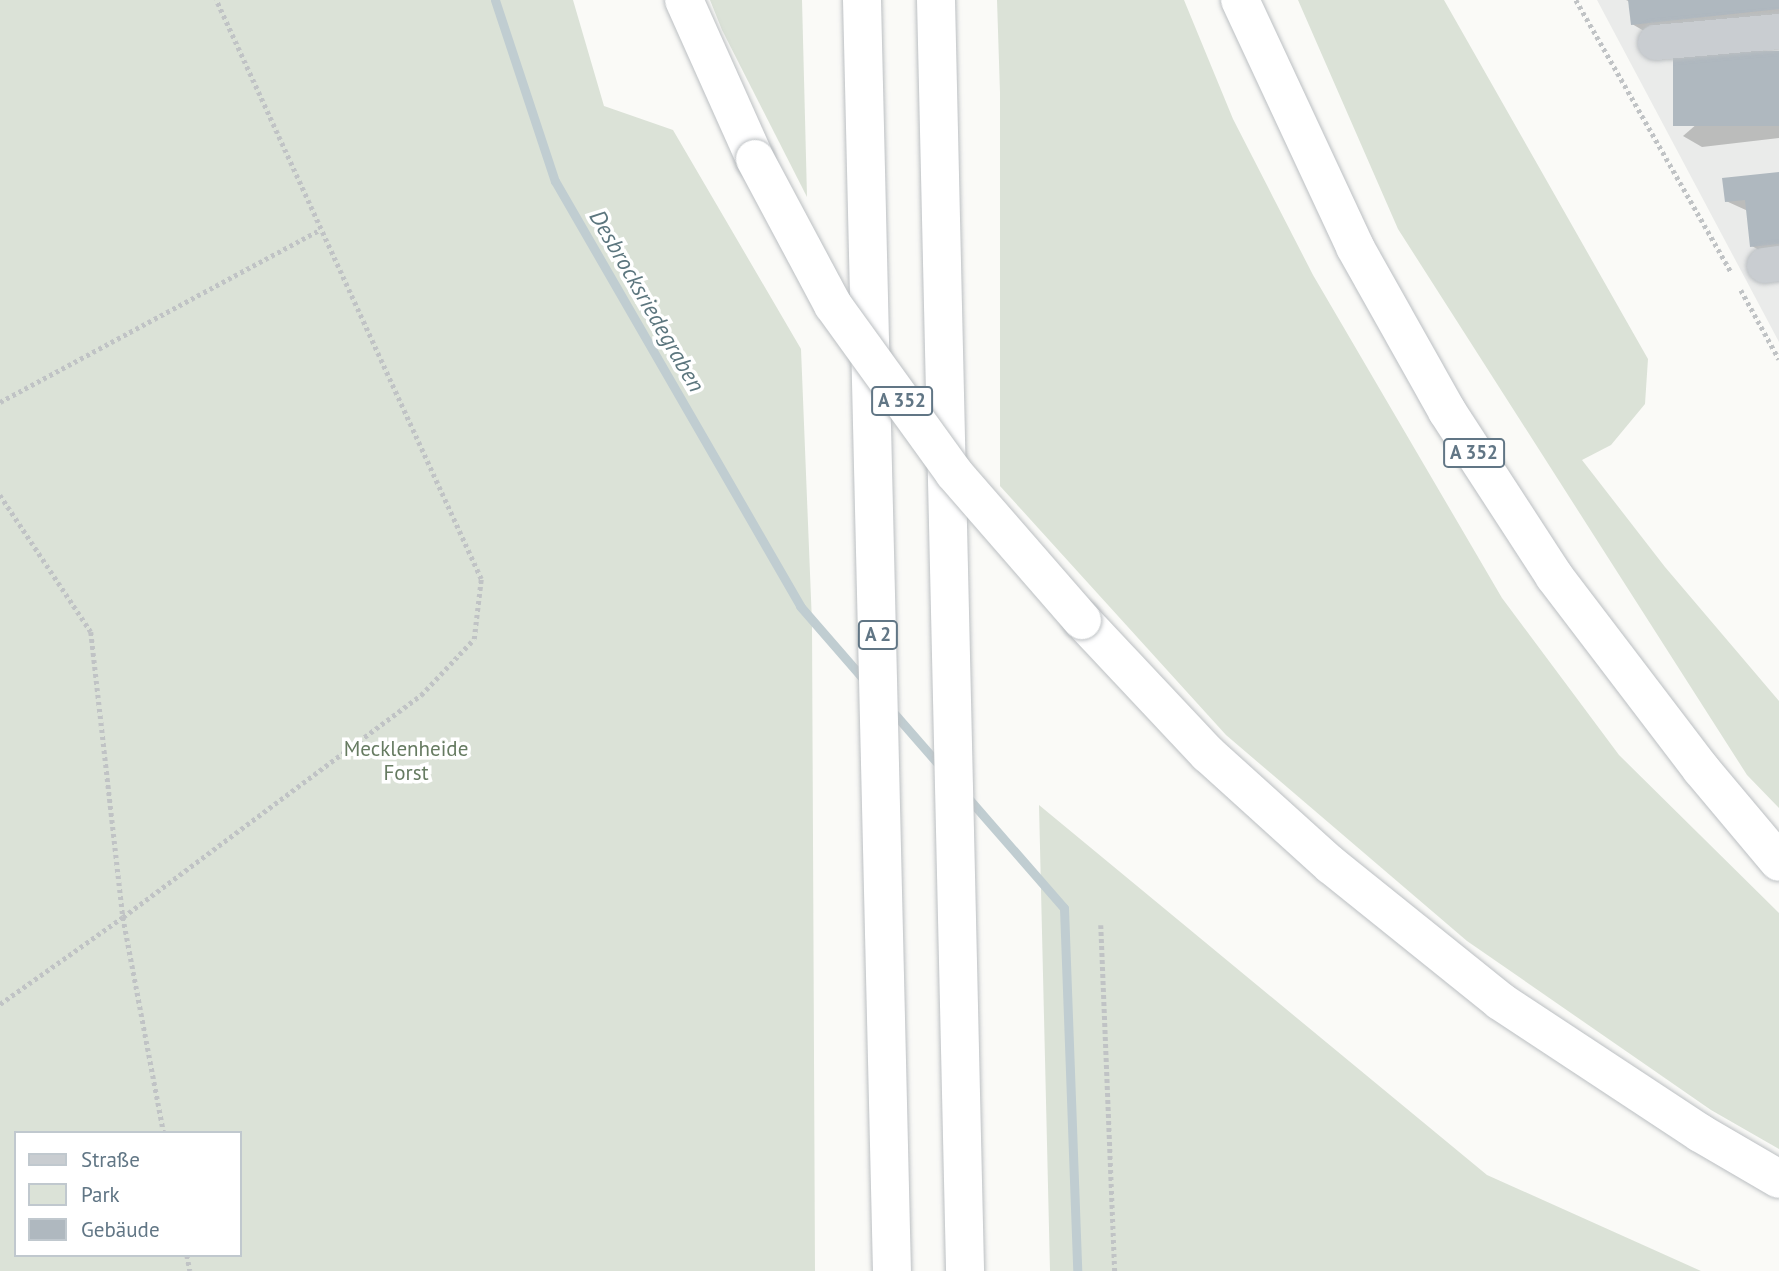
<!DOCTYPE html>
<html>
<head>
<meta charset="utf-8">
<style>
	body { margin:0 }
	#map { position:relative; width:1779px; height:1271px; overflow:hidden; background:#fafaf7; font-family:"PT Sans",sans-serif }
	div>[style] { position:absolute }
	.built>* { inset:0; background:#eaebea }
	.green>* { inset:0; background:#dbe2d7 }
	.shadow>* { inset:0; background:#0003 }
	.stream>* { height:9px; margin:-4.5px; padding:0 4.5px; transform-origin:4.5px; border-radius:4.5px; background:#c0cdd1 }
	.building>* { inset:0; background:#afb8bf; transform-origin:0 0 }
	.path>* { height:4.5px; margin-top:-2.25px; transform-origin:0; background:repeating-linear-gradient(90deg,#c0c3c5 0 3.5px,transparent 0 7px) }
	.roads { filter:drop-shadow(0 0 2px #bbbfc2) drop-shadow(0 0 2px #bbbfc2) }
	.minor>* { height:35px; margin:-17.5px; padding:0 17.5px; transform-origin:17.5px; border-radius:17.5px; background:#c9cdd1 }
	.highway>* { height:38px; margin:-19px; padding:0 19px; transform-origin:19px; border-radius:19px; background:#fff }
	.bridges { filter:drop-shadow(0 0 2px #bbbfc2) drop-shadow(0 0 2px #bbbfc2) }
	.highway-bridge>* { height:38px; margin:-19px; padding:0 19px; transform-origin:19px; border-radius:19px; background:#fff }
	span { translate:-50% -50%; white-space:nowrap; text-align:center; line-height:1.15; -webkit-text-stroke:7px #fff; paint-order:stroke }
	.shield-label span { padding:2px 5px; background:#fff; border:2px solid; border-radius:5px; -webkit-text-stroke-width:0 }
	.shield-label { font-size:19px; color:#617685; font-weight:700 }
	.park-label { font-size:21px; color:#667b61 }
	.water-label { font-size:23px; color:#5c767e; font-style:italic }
	.legend { position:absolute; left:14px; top:1131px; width:228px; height:126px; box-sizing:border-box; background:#fff; border:2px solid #c0c8ce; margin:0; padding:9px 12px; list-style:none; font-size:21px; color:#617685 }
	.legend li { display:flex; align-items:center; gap:14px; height:35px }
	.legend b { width:35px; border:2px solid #c0c8ce }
</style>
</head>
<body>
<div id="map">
	<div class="built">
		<div style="clip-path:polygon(1597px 0,1779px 0,1779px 342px)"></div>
	</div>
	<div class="green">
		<div style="clip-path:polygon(evenodd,0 0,573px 0,604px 106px,673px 130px,801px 349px,812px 623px,815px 1271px,0 1271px,0 0,16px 1133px,240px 1133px,240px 1255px,16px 1255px,16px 1133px)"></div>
		<div style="clip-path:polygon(710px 0,802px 0,807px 197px,722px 30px)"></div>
		<div style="clip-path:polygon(997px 0,1184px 0,1233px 119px,1313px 275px,1502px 598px,1619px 755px,1779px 913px,1779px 1149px,1711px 1110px,1467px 941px,1226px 735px,1000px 486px,1000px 93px)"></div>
		<div style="clip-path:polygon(1298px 0,1444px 0,1648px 359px,1645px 404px,1611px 445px,1582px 460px,1665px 567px,1779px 701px,1779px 808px,1747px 775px,1398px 229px)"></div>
		<div style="clip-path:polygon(1039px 805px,1487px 1175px,1701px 1271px,1050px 1271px)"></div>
	</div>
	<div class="shadow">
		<div style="clip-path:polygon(1626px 0,1779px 0,1779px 21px,1651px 35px,1632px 24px,1630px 2px)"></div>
		<div style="clip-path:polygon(1779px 53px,1779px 138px,1702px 147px,1683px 136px)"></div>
		<div style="clip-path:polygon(1779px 174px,1779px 256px,1771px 257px,1752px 246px,1748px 211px,1726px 201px)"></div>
	</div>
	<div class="stream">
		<div style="left:495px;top:0;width:191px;rotate:71.7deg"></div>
		<div style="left:555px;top:181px;width:491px;rotate:60deg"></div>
		<div style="left:800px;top:606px;width:101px;rotate:49deg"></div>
		<div style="left:892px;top:711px;width:73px;rotate:48.9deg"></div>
		<div style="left:968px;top:798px;width:146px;rotate:48.9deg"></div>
		<div style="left:1064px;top:908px;width:363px;rotate:87.9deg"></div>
	</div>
	<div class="building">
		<div style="clip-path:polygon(1628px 0,1779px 0,1779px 9px,1631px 25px)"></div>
		<div style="left:1779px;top:51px;width:75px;height:106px;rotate:90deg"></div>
		<div style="clip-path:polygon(1779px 172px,1779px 244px,1750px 247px,1745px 200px,1725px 202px,1722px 178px)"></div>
	</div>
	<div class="path">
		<div style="left:1576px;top:0;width:314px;rotate:60.3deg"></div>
		<div style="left:1741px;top:290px;width:79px;rotate:61.2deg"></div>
		<div style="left:0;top:402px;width:362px;rotate:-28.3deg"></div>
		<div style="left:0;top:495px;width:164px;rotate:56.4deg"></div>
		<div style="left:91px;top:632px;width:287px;rotate:83.6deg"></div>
		<div style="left:123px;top:917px;width:220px;rotate:79.3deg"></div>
		<div style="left:1101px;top:925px;width:346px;rotate:87.7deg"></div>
		<div style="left:0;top:1004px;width:151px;rotate:-35.3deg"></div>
		<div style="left:123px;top:917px;width:372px;rotate:-36.7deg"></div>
		<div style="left:421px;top:695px;width:77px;rotate:-46.6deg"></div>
		<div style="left:474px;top:639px;width:60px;rotate:-83.3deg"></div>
		<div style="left:481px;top:579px;width:637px;rotate:-114.59deg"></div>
		<div style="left:187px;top:1255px;width:16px;rotate:79deg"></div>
	</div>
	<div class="roads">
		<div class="minor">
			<div style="left:1655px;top:42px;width:124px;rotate:-5.1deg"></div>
			<div style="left:1764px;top:265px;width:15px;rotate:-8deg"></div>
		</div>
		<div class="highway">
			<div style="left:684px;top:0;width:174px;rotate:65.9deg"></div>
			<div style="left:862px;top:0;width:1271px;rotate:88.65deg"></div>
			<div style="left:936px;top:0;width:1271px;rotate:88.69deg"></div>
			<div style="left:1240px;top:0;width:272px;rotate:65deg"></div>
			<div style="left:1355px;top:247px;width:188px;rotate:60.7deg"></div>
			<div style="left:1447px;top:411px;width:197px;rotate:57deg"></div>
			<div style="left:1554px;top:576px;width:243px;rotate:52.7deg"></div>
			<div style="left:1701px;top:769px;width:121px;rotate:50deg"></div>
			<div style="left:1082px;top:620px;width:184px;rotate:46.8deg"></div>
			<div style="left:1208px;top:754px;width:166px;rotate:42.1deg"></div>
			<div style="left:1331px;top:865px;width:217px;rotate:38.8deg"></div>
			<div style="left:1500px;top:1001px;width:240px;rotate:33.4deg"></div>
			<div style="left:1700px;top:1133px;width:91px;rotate:30.2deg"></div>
		</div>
	</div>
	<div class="bridges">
		<div class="highway-bridge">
			<div style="left:755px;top:159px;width:166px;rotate:61.9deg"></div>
			<div style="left:833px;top:305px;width:207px;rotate:54.2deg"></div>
			<div style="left:954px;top:473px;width:195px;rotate:49deg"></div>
		</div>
	</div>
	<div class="shield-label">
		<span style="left:902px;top:401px">A 352</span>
		<span style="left:1474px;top:453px">A 352</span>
		<span style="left:878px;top:635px">A 2</span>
	</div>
	<div class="park-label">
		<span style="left:406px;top:761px">Mecklenheide<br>Forst</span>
	</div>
	<div class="water-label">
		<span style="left:647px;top:301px;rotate:60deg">Desbrocksriedegraben</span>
	</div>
	<ul class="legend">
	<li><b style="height:9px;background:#c9cdd1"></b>Straße</li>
	<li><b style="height:19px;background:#dbe2d7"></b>Park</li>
	<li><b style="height:19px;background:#afb8bf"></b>Gebäude</li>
	</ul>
</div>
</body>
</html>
